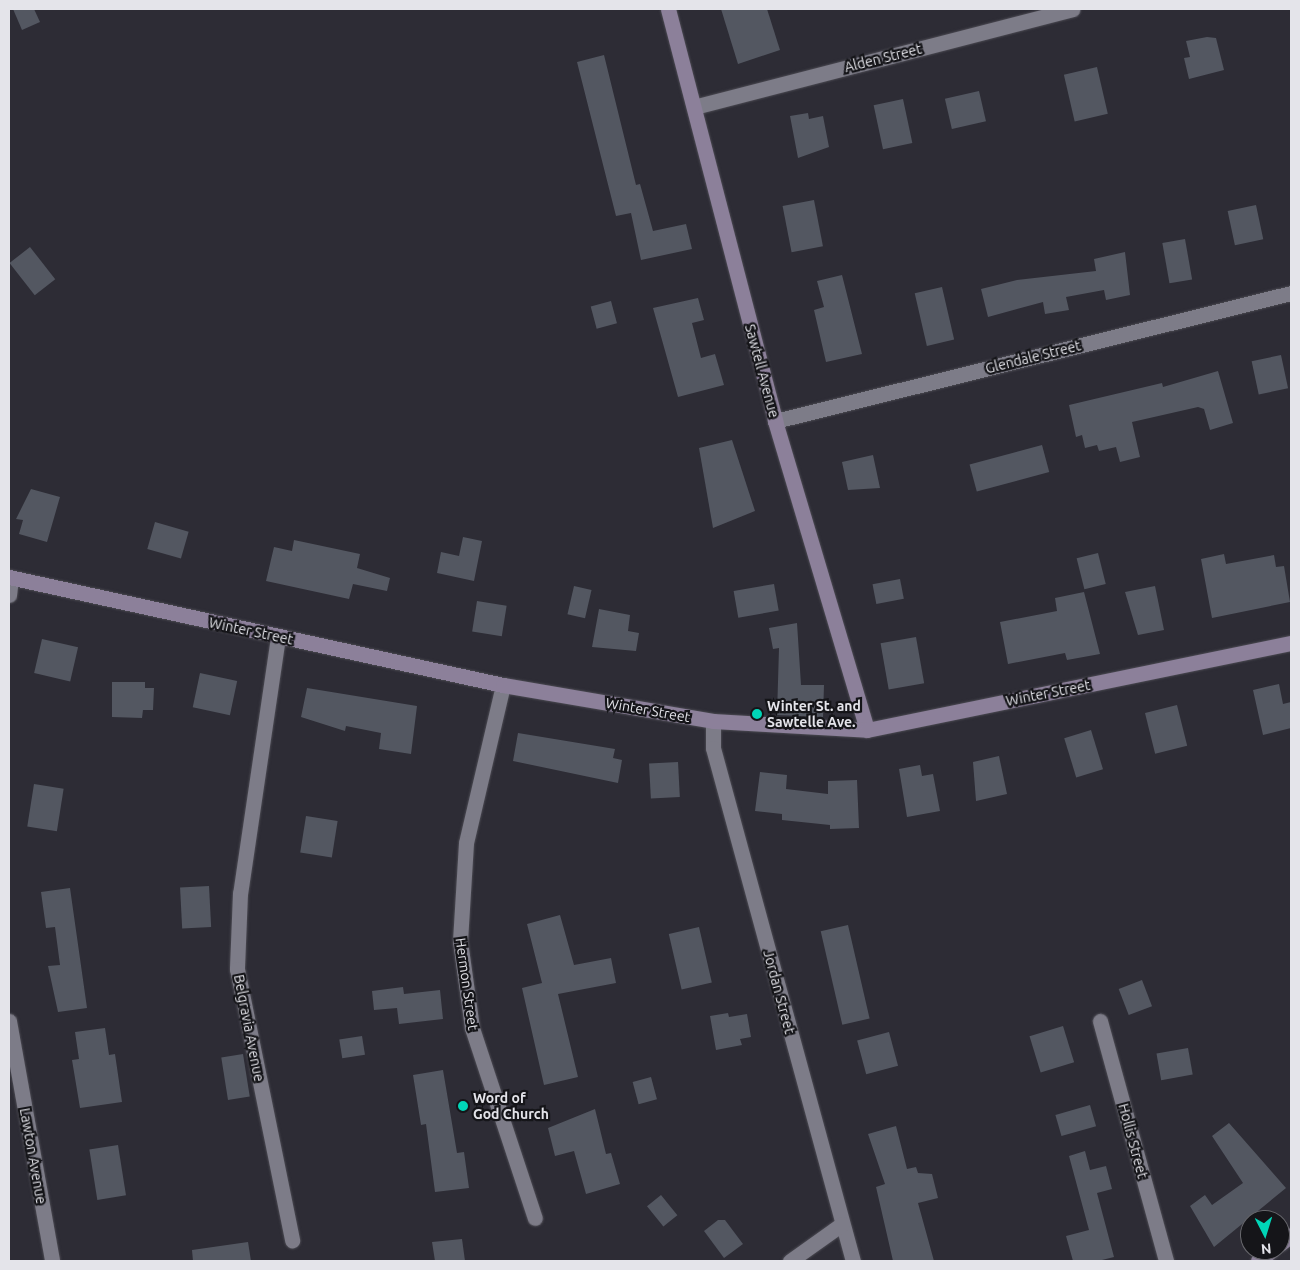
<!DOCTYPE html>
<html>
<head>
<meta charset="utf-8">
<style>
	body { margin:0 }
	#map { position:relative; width:1300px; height:1270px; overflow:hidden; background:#2d2c35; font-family:Ubuntu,sans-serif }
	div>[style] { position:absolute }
	.building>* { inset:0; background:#535761; transform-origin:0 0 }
	.roads { filter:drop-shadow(0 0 1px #4b4a52) drop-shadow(0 0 1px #4b4a52) }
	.street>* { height:15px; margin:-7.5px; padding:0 7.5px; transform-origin:7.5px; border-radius:7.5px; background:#7d7c88 }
	.secondary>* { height:15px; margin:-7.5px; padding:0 7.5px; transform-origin:7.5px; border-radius:7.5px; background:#8c809a }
	.dots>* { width:14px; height:14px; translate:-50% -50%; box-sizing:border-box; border:2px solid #151519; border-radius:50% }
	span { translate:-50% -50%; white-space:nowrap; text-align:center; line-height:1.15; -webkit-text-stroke:4.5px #151519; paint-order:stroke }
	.street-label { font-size:14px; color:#e4e4ea }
	.poi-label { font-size:14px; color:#e4e4ea; font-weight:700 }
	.left { translate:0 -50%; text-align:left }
	.frame { position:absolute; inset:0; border:10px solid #e4e4ea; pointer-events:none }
	.north { position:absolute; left:1240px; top:1210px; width:50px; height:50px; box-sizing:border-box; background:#151519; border:1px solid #68686d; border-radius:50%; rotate:175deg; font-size:14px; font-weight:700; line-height:20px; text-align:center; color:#e4e4ea }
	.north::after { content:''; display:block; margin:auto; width:18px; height:22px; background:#00d5b7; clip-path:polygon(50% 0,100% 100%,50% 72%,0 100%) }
</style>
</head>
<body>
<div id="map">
	<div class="building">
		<div style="clip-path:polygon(13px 9px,34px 9px,40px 22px,22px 30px)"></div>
		<div style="clip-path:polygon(721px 9px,767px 9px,780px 50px,738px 64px)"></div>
		<div style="clip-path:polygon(1207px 37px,1216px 38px,1224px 70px,1189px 79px,1184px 58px,1190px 57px,1186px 41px)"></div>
		<div style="clip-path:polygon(604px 55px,636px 185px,640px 184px,653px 231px,686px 224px,692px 249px,641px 260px,631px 213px,616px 216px,577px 62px)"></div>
		<div style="left:1097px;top:67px;width:48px;height:34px;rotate:77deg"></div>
		<div style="left:979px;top:91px;width:31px;height:35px;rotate:77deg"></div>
		<div style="left:903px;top:99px;width:45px;height:30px;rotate:78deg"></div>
		<div style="clip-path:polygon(808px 113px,809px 119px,823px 116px,829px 147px,798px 158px,790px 116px)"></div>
		<div style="left:814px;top:200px;width:47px;height:32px;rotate:79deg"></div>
		<div style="left:1256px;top:205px;width:35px;height:29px;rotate:78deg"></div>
		<div style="left:1185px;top:239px;width:41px;height:23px;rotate:80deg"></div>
		<div style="left:30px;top:247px;width:41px;height:26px;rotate:52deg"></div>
		<div style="clip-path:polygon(1125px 252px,1130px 295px,1106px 300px,1104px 290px,1066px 297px,1069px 310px,1045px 314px,1043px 302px,988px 317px,981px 289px,1017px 280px,1096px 271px,1094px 259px)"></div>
		<div style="clip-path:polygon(842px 275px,862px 354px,826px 362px,814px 310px,824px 307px,817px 281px)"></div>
		<div style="left:942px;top:287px;width:54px;height:28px;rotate:77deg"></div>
		<div style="clip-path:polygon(698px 298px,704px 320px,692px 323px,701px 358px,715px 354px,724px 385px,678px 397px,653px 308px)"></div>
		<div style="left:611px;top:301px;width:23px;height:21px;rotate:75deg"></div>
		<div style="left:1281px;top:355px;width:34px;height:30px;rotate:78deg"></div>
		<div style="clip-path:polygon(1218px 371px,1233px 423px,1210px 430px,1204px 409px,1198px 407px,1132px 422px,1140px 457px,1120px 462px,1116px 447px,1099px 451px,1097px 445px,1085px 448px,1082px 435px,1076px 437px,1069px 405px,1162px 383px,1163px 387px)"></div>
		<div style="clip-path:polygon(732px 440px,755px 511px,713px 528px,699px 448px)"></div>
		<div style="left:1042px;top:445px;width:28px;height:75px;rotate:75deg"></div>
		<div style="clip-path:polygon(873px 455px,880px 488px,848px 490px,842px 462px)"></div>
		<div style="clip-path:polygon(31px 489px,60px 497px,47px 542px,19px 534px,23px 520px,16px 519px)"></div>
		<div style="left:155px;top:522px;width:35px;height:28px;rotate:16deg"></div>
		<div style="clip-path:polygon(463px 537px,482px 541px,474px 581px,437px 573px,441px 552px,459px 556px)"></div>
		<div style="clip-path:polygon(294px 540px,360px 554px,357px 568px,390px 578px,387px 591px,353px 584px,349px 599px,266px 581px,274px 547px,292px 551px)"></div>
		<div style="left:1098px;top:553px;width:32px;height:22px;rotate:76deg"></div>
		<div style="clip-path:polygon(1224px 554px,1226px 564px,1274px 555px,1276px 567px,1284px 566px,1290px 602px,1212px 618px,1201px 559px)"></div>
		<div style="left:900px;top:579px;width:20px;height:28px;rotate:79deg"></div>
		<div style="left:774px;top:584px;width:27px;height:41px;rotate:80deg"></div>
		<div style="left:574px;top:586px;width:18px;height:29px;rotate:13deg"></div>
		<div style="clip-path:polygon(1155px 586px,1164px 630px,1138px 635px,1125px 592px)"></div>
		<div style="clip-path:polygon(1084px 592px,1100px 654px,1067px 660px,1065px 653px,1008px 664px,1000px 622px,1057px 611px,1055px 598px)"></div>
		<div style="left:477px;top:601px;width:30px;height:31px;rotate:9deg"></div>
		<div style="clip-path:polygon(599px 609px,630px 615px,628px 631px,639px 633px,636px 651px,592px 647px)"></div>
		<div style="clip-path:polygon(797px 623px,801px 685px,824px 685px,823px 717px,777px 715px,779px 648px,773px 649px,769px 628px)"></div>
		<div style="left:916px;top:637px;width:47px;height:36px;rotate:80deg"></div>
		<div style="left:42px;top:639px;width:37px;height:35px;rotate:13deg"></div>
		<div style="left:200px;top:673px;width:38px;height:35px;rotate:12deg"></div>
		<div style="clip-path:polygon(112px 682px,145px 682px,145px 688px,154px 688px,153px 710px,143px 710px,142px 718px,112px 717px)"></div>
		<div style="clip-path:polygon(1279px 684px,1283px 704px,1291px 702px,1291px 728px,1263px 735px,1253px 690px)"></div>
		<div style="clip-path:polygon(307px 688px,417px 706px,411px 754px,379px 749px,381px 733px,346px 726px,345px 731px,301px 717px)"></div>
		<div style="left:1177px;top:705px;width:42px;height:33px;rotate:76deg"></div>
		<div style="left:1091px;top:730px;width:41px;height:28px;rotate:73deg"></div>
		<div style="clip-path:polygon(518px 733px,615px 749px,613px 758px,622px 760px,618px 783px,513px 761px)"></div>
		<div style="clip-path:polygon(999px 756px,1007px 794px,976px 801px,973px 762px)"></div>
		<div style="left:678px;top:762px;width:35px;height:29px;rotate:87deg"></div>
		<div style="clip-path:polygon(920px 765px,922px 776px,933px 774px,940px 811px,907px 817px,899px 769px)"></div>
		<div style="clip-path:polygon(760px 772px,787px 775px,786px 789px,828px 794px,828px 781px,857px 780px,859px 828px,830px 829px,830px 825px,782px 820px,782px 814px,755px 811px)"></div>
		<div style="left:34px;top:784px;width:30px;height:43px;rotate:9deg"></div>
		<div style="left:306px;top:816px;width:32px;height:37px;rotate:9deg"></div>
		<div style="left:209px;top:886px;width:41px;height:29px;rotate:87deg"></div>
		<div style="clip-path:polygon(70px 888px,87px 1008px,58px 1012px,48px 966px,60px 965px,55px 927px,46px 928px,41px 892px)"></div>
		<div style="clip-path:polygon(560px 915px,574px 965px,611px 958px,616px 983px,558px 994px,578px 1077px,544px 1085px,522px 988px,542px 983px,527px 924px)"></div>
		<div style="left:848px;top:925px;width:96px;height:28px;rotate:77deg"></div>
		<div style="left:699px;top:927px;width:57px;height:31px;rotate:77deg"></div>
		<div style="left:1142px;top:980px;width:28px;height:25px;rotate:69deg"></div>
		<div style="clip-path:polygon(403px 987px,404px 994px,440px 990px,443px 1019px,399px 1024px,397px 1008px,374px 1010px,372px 991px)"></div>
		<div style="clip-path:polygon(728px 1013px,729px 1017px,747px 1014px,751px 1037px,740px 1039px,742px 1045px,716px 1050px,710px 1016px)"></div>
		<div style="left:1063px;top:1026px;width:38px;height:35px;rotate:73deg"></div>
		<div style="clip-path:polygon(105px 1028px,109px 1055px,115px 1054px,122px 1102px,80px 1108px,72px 1060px,79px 1059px,75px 1032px)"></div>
		<div style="left:889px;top:1032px;width:35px;height:33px;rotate:75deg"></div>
		<div style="left:362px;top:1036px;width:19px;height:23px;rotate:81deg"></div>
		<div style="left:1188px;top:1048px;width:27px;height:32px;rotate:80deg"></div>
		<div style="left:243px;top:1054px;width:43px;height:22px;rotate:81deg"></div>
		<div style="clip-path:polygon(443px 1070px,457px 1153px,464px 1152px,469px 1188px,435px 1192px,426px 1124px,421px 1125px,413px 1075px)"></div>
		<div style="left:651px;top:1077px;width:23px;height:19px;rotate:75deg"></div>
		<div style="left:1090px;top:1105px;width:22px;height:36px;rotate:74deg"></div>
		<div style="clip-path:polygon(595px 1109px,606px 1154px,611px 1153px,620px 1184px,586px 1194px,574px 1151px,555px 1156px,548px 1128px)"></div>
		<div style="clip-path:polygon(1229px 1123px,1286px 1188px,1214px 1247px,1190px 1206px,1205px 1195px,1212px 1205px,1243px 1183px,1212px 1136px)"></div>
		<div style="clip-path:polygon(896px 1126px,907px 1169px,916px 1167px,918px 1173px,932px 1174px,938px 1198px,918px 1203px,934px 1261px,893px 1261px,876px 1187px,885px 1184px,868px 1134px)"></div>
		<div style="left:118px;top:1145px;width:51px;height:29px;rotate:81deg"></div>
		<div style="clip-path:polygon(1085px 1151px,1090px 1170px,1106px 1166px,1112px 1189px,1097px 1193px,1114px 1257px,1098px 1261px,1073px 1261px,1066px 1236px,1089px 1230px,1069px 1156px)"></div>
		<div style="left:661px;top:1195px;width:26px;height:18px;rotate:51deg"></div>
		<div style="clip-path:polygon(718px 1220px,725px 1220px,743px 1244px,724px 1258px,704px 1231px)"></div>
		<div style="clip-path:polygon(462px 1239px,465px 1261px,435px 1261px,432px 1242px)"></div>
		<div style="clip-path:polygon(248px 1242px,251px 1261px,193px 1261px,192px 1250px)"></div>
	</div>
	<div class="roads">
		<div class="street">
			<div style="left:694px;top:107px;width:391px;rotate:-14.5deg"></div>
			<div style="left:775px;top:421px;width:532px;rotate:-13.93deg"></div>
			<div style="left:9px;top:595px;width:17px;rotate:-83deg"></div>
			<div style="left:278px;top:637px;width:259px;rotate:98.4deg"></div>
			<div style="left:240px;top:893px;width:76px;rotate:92.3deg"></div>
			<div style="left:237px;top:969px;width:277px;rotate:78.5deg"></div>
			<div style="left:503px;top:685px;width:162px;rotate:103.2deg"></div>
			<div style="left:466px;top:843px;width:98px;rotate:93.5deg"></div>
			<div style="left:460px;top:941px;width:88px;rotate:82.1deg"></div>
			<div style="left:472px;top:1028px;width:200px;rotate:71.7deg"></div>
			<div style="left:713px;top:721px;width:27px;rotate:90deg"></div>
			<div style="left:713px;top:748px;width:532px;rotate:74.74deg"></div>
			<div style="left:9px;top:1021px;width:244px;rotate:79.8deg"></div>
			<div style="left:1100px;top:1021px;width:249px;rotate:74.6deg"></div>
			<div style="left:790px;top:1261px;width:64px;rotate:-35.4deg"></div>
		</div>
		<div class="secondary">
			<div style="left:668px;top:9px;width:426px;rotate:75.4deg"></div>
			<div style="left:775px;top:421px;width:322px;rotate:73.4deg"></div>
			<div style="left:9px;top:577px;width:506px;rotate:12.33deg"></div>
			<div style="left:503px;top:685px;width:213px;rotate:9.7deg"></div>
			<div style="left:713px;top:721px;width:154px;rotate:3.3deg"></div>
			<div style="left:867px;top:730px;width:433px;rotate:-11.6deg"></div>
			<div style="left:1280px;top:1244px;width:14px;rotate:-39deg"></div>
			<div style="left:1258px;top:1261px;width:18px;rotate:-38deg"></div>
		</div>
	</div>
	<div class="dots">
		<div style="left:757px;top:714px;background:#00d5b7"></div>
		<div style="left:463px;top:1106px;background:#00d5b7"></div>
	</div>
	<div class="street-label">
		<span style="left:883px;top:58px;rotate:-14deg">Alden Street</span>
		<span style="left:1033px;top:357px;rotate:-14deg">Glendale Street</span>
		<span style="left:762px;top:371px;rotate:75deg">Sawtell Avenue</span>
		<span style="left:251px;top:631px;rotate:12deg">Winter Street</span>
		<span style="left:1048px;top:693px;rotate:-11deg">Winter Street</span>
		<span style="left:648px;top:710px;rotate:10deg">Winter Street</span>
		<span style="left:467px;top:984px;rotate:82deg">Hermon Street</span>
		<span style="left:779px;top:992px;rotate:75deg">Jordan Street</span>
		<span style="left:249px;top:1028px;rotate:79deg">Belgravia Avenue</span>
		<span style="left:1133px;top:1141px;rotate:75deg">Hollis Street</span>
		<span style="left:33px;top:1156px;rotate:80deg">Lawton Avenue</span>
	</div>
	<div class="poi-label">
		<span class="left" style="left:767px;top:714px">Winter St. and<br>Sawtelle Ave.</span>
		<span class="left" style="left:473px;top:1106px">Word of<br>God Church</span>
	</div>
	<div class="frame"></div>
	<div class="north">N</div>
</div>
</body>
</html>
